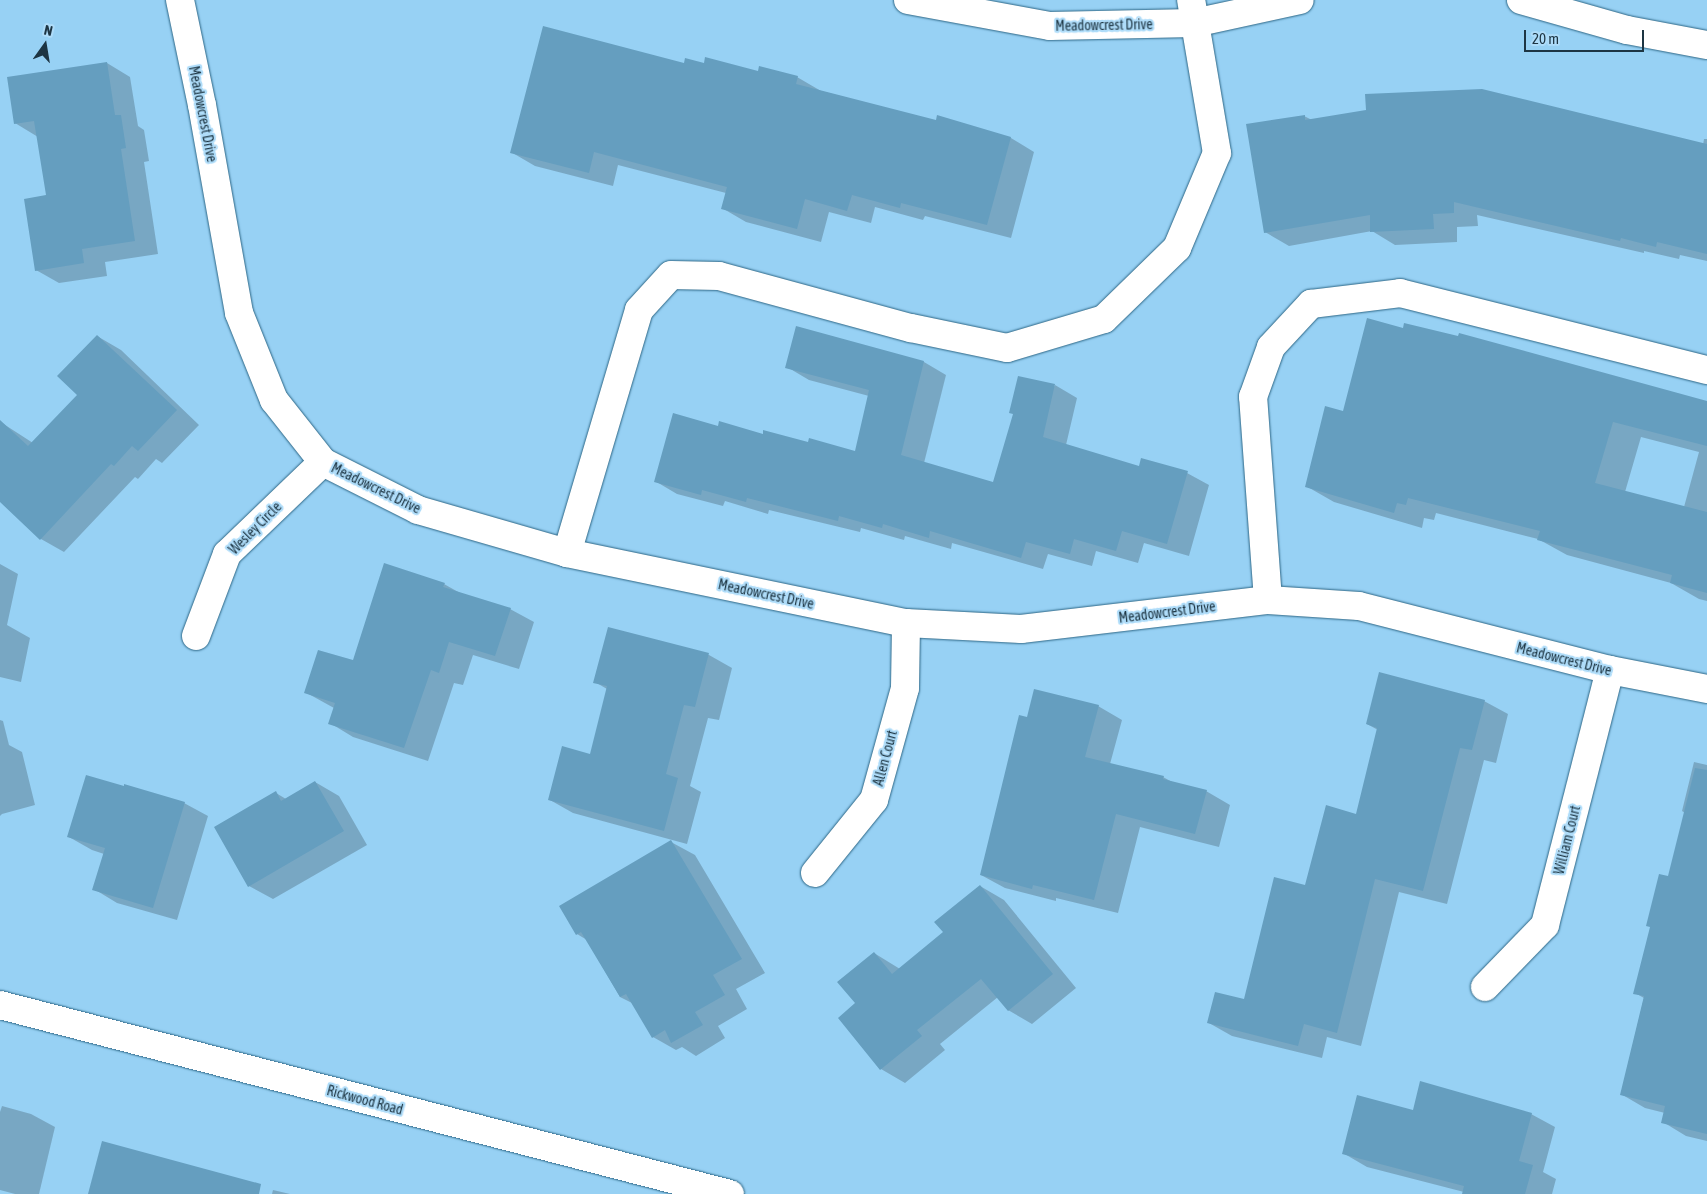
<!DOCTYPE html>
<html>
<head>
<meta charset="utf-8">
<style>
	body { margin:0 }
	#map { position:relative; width:1707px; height:1194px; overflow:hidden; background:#97d1f4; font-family:"Asap Condensed",sans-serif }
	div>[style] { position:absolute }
	.shadow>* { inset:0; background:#0003 }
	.building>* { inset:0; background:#659ebf }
	.roads { filter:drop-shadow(0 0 1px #2d6685) drop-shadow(0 0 1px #2d6685) }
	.minor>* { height:28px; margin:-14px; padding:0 14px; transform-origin:14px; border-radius:14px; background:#fff }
	.secondary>* { height:28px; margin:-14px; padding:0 14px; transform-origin:14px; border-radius:14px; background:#fff }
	span { translate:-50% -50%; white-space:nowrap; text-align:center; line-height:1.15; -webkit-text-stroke:4.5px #aedcf9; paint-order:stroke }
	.street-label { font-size:14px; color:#1d3543 }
	.north { position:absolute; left:20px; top:20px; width:50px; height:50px; -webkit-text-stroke:4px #aedcf9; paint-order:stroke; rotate:13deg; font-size:14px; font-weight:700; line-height:20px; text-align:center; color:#1d3543 }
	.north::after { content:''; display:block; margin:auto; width:18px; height:22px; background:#1d3543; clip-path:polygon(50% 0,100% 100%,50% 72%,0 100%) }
	.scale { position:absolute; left:1524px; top:30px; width:120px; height:22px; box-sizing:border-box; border:2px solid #1d3543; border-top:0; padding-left:6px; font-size:15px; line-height:18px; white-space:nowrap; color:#1d3543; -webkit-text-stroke:4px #aedcf9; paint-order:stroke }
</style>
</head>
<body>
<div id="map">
	<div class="shadow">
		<div style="clip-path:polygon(107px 63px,130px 77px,138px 126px,144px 130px,149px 161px,144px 162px,158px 254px,105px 262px,107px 276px,59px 283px,36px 270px,48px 196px,38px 137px,15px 123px)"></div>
		<div style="clip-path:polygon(685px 64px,705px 65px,797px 77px,821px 91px,937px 122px,1011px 138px,1034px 152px,1011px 238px,925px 216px,923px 220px,875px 207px,871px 223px,829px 212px,821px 242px,746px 222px,722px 208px,726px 193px,618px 165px,613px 186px,535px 166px,511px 152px)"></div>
		<div style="clip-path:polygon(1304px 116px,1312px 120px,1703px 145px,1704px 139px,1707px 139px,1707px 261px,1680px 255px,1679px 259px,1644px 251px,1644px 253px,1477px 215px,1478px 226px,1457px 227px,1457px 242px,1395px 245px,1372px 231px,1289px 246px,1265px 232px)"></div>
		<div style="clip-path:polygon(797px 327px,924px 362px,946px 375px,924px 463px,994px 483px,1055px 385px,1077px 398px,1066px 445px,1139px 467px,1187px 473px,1209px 485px,1189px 556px,1144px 543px,1138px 563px,1096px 551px,1092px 566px,1048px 554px,1043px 569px,952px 543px,951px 549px,905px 536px,904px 540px,861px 528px,860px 532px,769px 510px,768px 514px,725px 501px,723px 506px,677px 494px,655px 481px,719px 427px,856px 453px,869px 396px,809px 380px,787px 367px)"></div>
		<div style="clip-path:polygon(97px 336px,121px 350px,199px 425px,162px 463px,156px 459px,138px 479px,135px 477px,64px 552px,41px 539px,0 501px,0 425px,2px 423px,33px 443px,79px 395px)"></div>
		<div style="clip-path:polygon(evenodd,1707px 402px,1707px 601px,1699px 599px,1671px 583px,1567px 555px,1538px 539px,1436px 513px,1434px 520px,1424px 518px,1422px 528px,1334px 502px,1306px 486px,1344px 412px,1707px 402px,1641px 437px,1699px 452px,1684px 507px,1625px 492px,1641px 437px)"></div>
		<div style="clip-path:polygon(0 564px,18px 574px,7px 625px,30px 638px,21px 682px,0 677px)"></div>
		<div style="clip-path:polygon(444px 584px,460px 593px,510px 609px,534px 622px,519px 669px,473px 655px,463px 685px,454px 683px,428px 761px,353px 737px,330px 723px,334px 708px,305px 692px,354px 662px)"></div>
		<div style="clip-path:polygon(609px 628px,709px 655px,732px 668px,719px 720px,708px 718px,690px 786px,701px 792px,687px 844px,573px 813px,550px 800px,591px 756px,607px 689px,595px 682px)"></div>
		<div style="clip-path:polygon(1484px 701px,1508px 714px,1496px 763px,1484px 760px,1447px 904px,1399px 892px,1361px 1046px,1327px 1037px,1322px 1058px,1232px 1036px,1209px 1023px,1245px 1001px,1306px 886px,1357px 815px,1378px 730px,1367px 724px)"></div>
		<div style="clip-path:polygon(1098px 706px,1122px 720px,1110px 764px,1163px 777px,1174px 783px,1206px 791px,1230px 805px,1219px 847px,1140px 827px,1118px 913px,1056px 898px,1056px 901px,1005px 888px,981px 875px,1028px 719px)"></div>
		<div style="clip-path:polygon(0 720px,3px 721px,9px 745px,22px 752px,35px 805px,2px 814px,0 816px)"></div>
		<div style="clip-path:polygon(1694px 762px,1707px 765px,1707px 1141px,1686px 1136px,1663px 1122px,1665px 1113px,1645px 1108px,1621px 1094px,1644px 998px,1635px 993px,1669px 878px,1685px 813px,1682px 811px)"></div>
		<div style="clip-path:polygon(315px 782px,339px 796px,367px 845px,273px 899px,249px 886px,276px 793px,286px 799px)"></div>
		<div style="clip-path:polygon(184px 803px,208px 816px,177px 920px,117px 903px,94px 889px,104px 854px,92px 850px,69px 837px)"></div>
		<div style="clip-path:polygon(671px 842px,695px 855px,765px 973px,736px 989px,747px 1009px,718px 1026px,725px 1038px,696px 1056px,682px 1047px,676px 1050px,653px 1037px,634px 1004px,620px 997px,587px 940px,577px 934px)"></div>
		<div style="clip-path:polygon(980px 886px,1004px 900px,1076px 988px,1032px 1024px,1008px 1010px,998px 997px,940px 1044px,945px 1050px,905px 1083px,881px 1069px,840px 1018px,857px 1004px,874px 953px,900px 969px,944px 932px)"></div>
		<div style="clip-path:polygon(2px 1106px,31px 1114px,55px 1127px,39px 1194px,15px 1194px,0 1190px,0 1112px)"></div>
		<div style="clip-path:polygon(1531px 1114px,1555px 1127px,1543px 1172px,1556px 1179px,1552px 1194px,1464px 1194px,1464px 1192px,1367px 1167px,1343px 1153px)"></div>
		<div style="clip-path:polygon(273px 1190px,290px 1194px,272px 1194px)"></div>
	</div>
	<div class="building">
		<div style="clip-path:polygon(543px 26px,684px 63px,685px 58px,704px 63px,705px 57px,758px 71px,759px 66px,798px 76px,796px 84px,936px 120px,937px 115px,1011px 137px,987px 225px,901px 203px,900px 208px,852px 195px,847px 211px,805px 199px,797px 229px,721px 209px,727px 187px,594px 152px,589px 173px,510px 153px)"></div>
		<div style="clip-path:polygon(107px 62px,115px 115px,121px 115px,126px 148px,121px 149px,135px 241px,82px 249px,84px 263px,35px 271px,24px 199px,46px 195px,34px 121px,14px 124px,7px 77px)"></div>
		<div style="clip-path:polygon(1482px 89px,1707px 144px,1707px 254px,1657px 242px,1656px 247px,1621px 238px,1620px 241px,1454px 202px,1454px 213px,1433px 214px,1434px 229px,1370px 232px,1370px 215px,1264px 233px,1246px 124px,1305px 115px,1305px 120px,1366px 110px,1365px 94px)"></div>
		<div style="clip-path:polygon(1367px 318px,1403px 328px,1404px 323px,1458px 336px,1459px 333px,1707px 401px,1707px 446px,1613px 422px,1595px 483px,1707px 512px,1707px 593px,1670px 583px,1672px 575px,1537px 540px,1540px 531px,1408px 498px,1406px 505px,1397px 503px,1394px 513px,1305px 487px,1325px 406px,1343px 411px)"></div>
		<div style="clip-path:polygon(796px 326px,924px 361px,901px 455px,993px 482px,1013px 414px,1009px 413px,1018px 376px,1055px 384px,1043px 437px,1139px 466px,1141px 458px,1188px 471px,1167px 544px,1122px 531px,1116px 551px,1074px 539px,1070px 554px,1026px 542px,1021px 558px,930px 531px,929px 538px,883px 524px,882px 528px,839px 516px,838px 521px,747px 498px,746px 502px,702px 490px,701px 495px,654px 482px,673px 413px,718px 426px,719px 421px,763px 434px,763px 430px,808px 442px,809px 438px,855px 451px,869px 390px,785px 368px)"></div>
		<div style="clip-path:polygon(97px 335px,177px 410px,138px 451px,132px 446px,114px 466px,111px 464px,40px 540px,0 502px,0 420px,28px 446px,77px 395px,57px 376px)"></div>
		<div style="clip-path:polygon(384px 563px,445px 583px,443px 587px,511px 608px,495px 656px,449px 642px,439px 673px,431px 670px,404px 748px,328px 724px,335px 703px,304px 693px,318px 650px,353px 660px)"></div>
		<div style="clip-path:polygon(608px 627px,709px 653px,695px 707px,684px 705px,666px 774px,678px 778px,664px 831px,548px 800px,562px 746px,590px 754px,607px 686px,593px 683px)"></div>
		<div style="clip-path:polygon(1379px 672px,1485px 700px,1472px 750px,1460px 748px,1423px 891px,1375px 879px,1337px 1033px,1304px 1024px,1298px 1046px,1207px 1023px,1215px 992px,1244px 999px,1274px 877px,1305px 885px,1326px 805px,1356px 814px,1377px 728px,1366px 724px)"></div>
		<div style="clip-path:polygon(1034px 689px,1099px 705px,1085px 757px,1164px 776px,1163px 779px,1207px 790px,1195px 834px,1116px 814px,1094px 900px,1033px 885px,1032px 889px,980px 875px,1019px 715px,1027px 717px)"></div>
		<div style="clip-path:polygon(1695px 768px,1707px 770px,1707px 1134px,1661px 1123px,1665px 1106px,1620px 1095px,1644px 996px,1633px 994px,1650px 927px,1646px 926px,1659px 874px,1668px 876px)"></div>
		<div style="clip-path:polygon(86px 775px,124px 786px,124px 784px,185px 802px,153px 908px,92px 890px,105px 848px,67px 837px)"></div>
		<div style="clip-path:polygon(315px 781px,344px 831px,248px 887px,214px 827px,276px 791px,281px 801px)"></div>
		<div style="clip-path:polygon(671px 840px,742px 959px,713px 975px,725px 995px,695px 1012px,703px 1025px,671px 1043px,665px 1030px,652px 1038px,626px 994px,620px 997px,581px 932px,576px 935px,559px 906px)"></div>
		<div style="clip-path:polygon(980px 885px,1053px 974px,1008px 1011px,981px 979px,917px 1030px,922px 1036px,880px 1070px,838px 1018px,855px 1003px,837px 982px,874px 952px,892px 974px,943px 932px,934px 922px)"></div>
		<div style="clip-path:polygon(1420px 1081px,1532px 1113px,1519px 1161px,1533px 1165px,1525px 1194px,1462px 1194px,1464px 1186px,1342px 1154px,1357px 1095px,1413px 1110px)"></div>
		<div style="clip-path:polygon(102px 1141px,261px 1184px,259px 1194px,88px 1194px)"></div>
	</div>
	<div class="roads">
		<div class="minor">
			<div style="left:180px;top:0;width:107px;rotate:78.2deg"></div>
			<div style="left:202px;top:105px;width:211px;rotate:79.9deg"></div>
			<div style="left:239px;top:313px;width:94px;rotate:68.1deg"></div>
			<div style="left:274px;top:400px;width:79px;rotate:51.7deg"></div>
			<div style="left:323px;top:462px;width:106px;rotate:26.8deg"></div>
			<div style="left:418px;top:510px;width:155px;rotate:16.1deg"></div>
			<div style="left:567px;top:553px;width:346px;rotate:11.7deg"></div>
			<div style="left:906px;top:623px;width:115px;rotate:3deg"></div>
			<div style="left:1021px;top:629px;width:249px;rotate:-6.7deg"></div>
			<div style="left:1268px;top:600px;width:91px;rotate:3.8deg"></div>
			<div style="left:1359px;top:606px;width:259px;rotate:14.3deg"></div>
			<div style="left:1610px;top:670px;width:99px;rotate:11.1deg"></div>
			<div style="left:908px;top:0;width:144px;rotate:10.4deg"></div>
			<div style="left:1050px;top:26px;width:144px;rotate:-1.2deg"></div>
			<div style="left:1194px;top:23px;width:108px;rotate:-12.2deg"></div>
			<div style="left:1521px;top:0;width:110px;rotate:15.8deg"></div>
			<div style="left:1627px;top:30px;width:81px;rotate:10.6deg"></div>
			<div style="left:567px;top:553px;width:253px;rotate:-73.5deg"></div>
			<div style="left:639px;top:310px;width:47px;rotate:-47.6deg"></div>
			<div style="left:671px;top:275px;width:48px;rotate:1.2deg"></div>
			<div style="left:719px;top:276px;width:199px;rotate:15.2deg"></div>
			<div style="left:911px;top:328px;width:98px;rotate:11.8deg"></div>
			<div style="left:1007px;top:348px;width:101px;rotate:-16.6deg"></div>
			<div style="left:1104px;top:319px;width:102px;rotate:-44.2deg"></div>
			<div style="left:1177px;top:248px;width:103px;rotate:-67.2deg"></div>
			<div style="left:1217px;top:153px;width:155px;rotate:-99.6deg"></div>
			<div style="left:1268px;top:600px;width:204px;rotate:-94.2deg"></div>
			<div style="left:1253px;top:397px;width:53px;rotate:-70.2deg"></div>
			<div style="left:1271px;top:347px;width:59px;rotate:-47.1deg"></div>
			<div style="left:1311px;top:304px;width:90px;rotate:-7deg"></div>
			<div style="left:1400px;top:293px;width:317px;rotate:14.1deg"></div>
			<div style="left:196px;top:636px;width:88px;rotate:-69.3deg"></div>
			<div style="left:227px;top:554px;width:133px;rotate:-43.8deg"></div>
			<div style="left:815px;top:873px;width:94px;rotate:-51.1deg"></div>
			<div style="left:874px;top:800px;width:116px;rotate:-74.5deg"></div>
			<div style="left:905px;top:688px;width:65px;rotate:-89.1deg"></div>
			<div style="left:1485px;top:987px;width:86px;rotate:-45.9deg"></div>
			<div style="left:1545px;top:925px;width:263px;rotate:-75.7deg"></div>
		</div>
		<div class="secondary">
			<div style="left:0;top:1005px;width:754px;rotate:14.52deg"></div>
		</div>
	</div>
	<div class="street-label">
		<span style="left:1104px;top:25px;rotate:-1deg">Meadowcrest Drive</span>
		<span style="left:203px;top:114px;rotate:79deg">Meadowcrest Drive</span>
		<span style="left:376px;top:488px;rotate:26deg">Meadowcrest Drive</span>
		<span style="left:255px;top:528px;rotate:-45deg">Wesley Circle</span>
		<span style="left:766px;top:594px;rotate:12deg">Meadowcrest Drive</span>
		<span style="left:1167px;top:612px;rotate:-7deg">Meadowcrest Drive</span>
		<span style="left:1564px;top:659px;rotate:14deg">Meadowcrest Drive</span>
		<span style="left:885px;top:758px;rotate:-75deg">Allen Court</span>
		<span style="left:1567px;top:840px;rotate:-76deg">William Court</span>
		<span style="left:365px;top:1100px;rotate:15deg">Rickwood Road</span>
	</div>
	<div class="north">N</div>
	<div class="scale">20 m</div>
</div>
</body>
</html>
